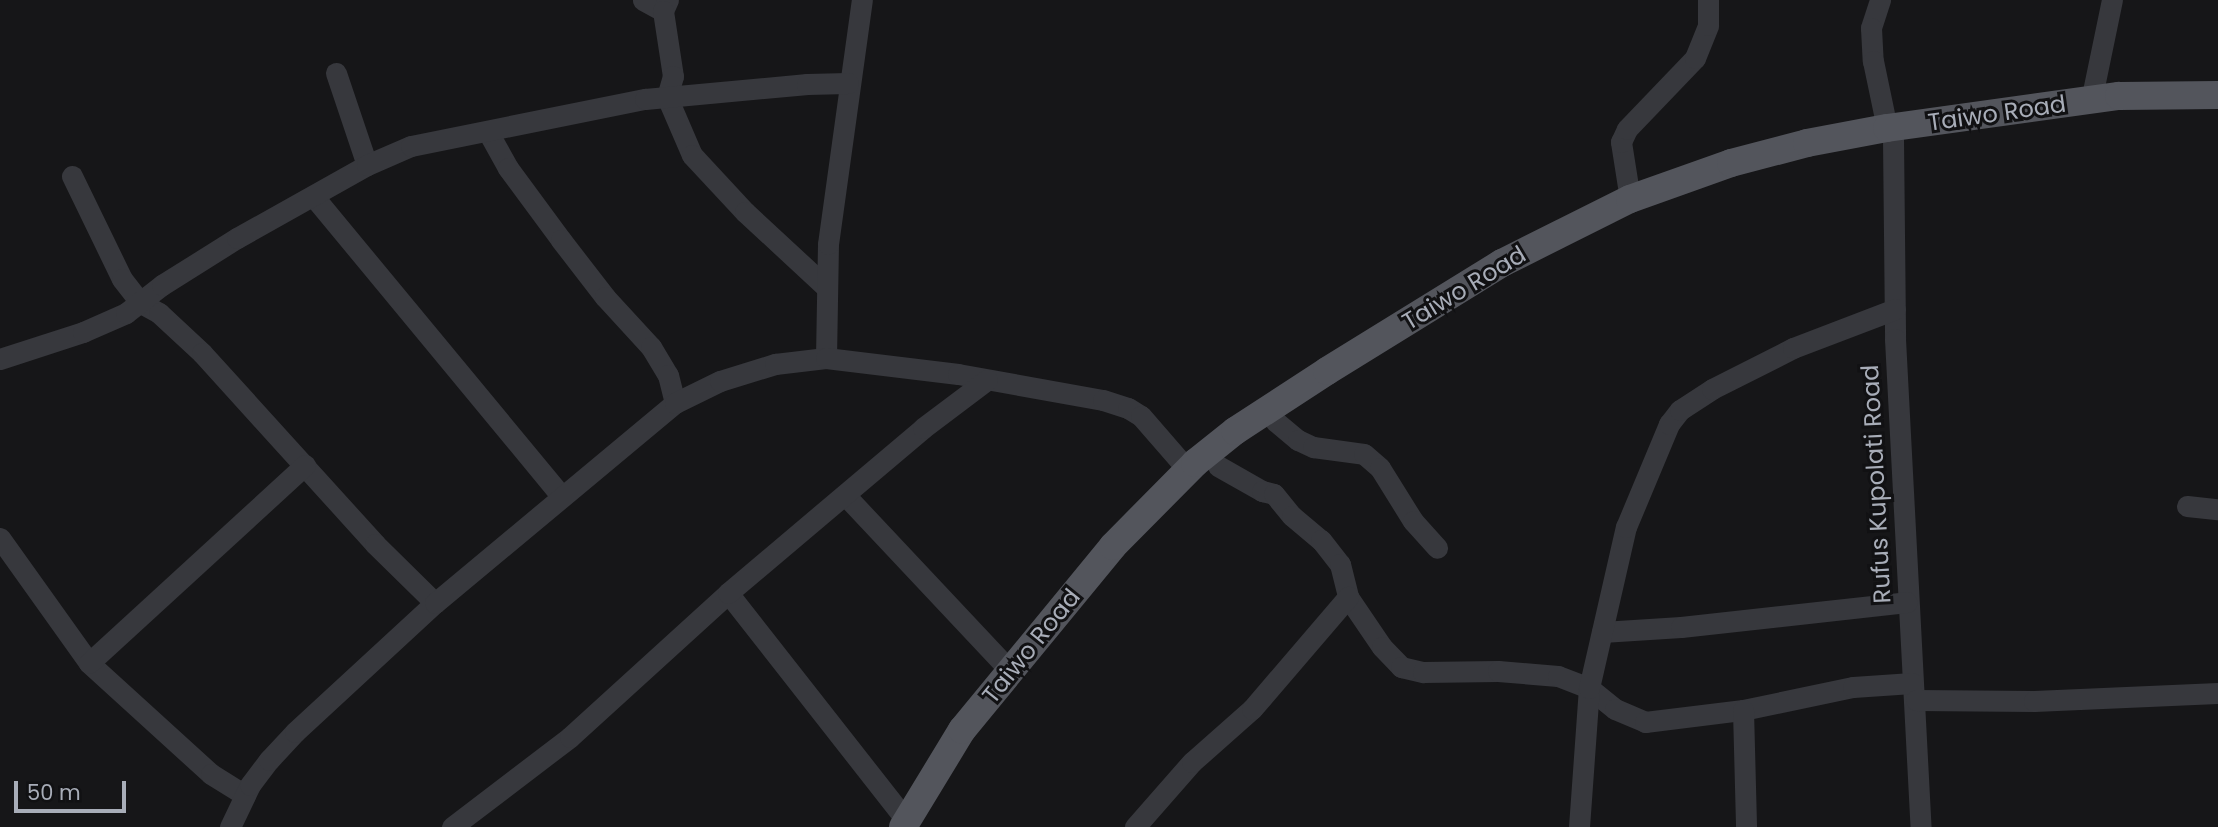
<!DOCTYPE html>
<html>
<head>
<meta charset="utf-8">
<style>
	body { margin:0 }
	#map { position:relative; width:2218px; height:827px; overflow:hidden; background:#161618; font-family:Poppins,sans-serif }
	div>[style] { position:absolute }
	.minor>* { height:21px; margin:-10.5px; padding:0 10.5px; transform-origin:10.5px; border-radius:10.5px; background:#37383d }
	.major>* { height:28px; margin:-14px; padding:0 14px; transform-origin:14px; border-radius:14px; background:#53555c }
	span { translate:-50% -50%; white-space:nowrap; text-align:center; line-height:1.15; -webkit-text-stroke:6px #111113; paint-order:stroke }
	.street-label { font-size:24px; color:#a8adb8 }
	.scale { position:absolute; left:14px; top:781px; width:112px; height:32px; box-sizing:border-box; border:4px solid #a8adb8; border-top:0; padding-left:9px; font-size:21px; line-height:24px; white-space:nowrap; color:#a8adb8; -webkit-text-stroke:5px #111113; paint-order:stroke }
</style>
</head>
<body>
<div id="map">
	<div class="minor">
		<div style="left:643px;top:0;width:23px;rotate:29deg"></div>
		<div style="left:663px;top:11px;width:12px;rotate:-66deg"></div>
		<div style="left:1880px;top:0;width:29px;rotate:108deg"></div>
		<div style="left:1871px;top:28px;width:33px;rotate:87deg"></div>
		<div style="left:1873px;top:61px;width:68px;rotate:78.2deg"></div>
		<div style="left:663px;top:11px;width:66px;rotate:81.3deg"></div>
		<div style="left:673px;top:76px;width:22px;rotate:106deg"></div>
		<div style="left:667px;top:97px;width:63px;rotate:66.7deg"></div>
		<div style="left:692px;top:155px;width:78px;rotate:47.1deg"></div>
		<div style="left:745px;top:212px;width:110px;rotate:42.8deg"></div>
		<div style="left:336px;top:73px;width:97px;rotate:71.4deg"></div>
		<div style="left:2091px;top:101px;width:103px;rotate:-78.3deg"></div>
		<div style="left:488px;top:132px;width:41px;rotate:60.9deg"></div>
		<div style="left:508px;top:168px;width:89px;rotate:53.6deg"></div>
		<div style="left:561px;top:240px;width:72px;rotate:52.3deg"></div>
		<div style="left:605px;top:297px;width:68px;rotate:47.4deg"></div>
		<div style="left:651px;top:347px;width:33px;rotate:59deg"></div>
		<div style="left:668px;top:375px;width:29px;rotate:76deg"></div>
		<div style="left:1893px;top:139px;width:200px;rotate:89.4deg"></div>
		<div style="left:1895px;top:339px;width:489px;rotate:87deg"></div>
		<div style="left:72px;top:176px;width:114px;rotate:64.1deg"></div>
		<div style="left:122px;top:279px;width:31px;rotate:52deg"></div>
		<div style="left:141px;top:303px;width:21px;rotate:29deg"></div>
		<div style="left:159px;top:313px;width:59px;rotate:42.9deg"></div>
		<div style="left:202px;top:353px;width:258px;rotate:47.8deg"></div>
		<div style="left:375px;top:544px;width:84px;rotate:44.5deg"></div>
		<div style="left:314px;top:197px;width:388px;rotate:50.4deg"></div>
		<div style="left:1630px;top:199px;width:58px;rotate:-99deg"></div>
		<div style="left:1621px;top:142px;width:14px;rotate:-65deg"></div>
		<div style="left:1627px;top:129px;width:98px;rotate:-46.2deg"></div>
		<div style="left:1695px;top:58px;width:35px;rotate:-68deg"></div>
		<div style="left:1708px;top:25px;width:25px;rotate:-90deg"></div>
		<div style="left:826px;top:358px;width:114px;rotate:-89deg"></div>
		<div style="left:828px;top:244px;width:246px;rotate:-82.1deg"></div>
		<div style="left:0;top:359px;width:87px;rotate:-18deg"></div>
		<div style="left:83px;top:332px;width:47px;rotate:-23.8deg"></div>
		<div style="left:126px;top:313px;width:46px;rotate:-37.9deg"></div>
		<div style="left:162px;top:285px;width:89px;rotate:-32.1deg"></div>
		<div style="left:237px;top:238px;width:149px;rotate:-29.3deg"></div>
		<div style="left:367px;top:165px;width:48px;rotate:-23.4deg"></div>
		<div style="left:411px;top:146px;width:239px;rotate:-11.4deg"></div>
		<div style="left:645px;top:99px;width:163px;rotate:-5.3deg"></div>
		<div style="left:807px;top:84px;width:41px;rotate:-1.4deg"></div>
		<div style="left:1275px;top:421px;width:30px;rotate:40deg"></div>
		<div style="left:1298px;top:440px;width:17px;rotate:25deg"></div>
		<div style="left:1313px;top:447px;width:51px;rotate:7.8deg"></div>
		<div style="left:1364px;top:454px;width:21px;rotate:41deg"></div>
		<div style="left:1380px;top:468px;width:62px;rotate:58.1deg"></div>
		<div style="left:1413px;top:521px;width:36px;rotate:48deg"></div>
		<div style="left:1218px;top:466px;width:51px;rotate:29.6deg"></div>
		<div style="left:1262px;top:491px;width:12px;rotate:14deg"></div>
		<div style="left:1274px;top:494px;width:28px;rotate:51deg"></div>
		<div style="left:1292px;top:516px;width:38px;rotate:40deg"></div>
		<div style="left:1321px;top:540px;width:31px;rotate:52deg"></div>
		<div style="left:1340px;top:564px;width:34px;rotate:76deg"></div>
		<div style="left:1348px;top:597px;width:60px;rotate:55.8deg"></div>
		<div style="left:1382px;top:647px;width:28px;rotate:46deg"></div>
		<div style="left:1401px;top:667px;width:23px;rotate:13deg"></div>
		<div style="left:1423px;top:672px;width:75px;rotate:-0.8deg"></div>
		<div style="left:1498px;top:671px;width:60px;rotate:4.8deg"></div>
		<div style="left:1558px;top:676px;width:33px;rotate:21deg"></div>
		<div style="left:1589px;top:688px;width:33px;rotate:39deg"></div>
		<div style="left:1615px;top:709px;width:33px;rotate:23deg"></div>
		<div style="left:1645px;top:722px;width:99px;rotate:-7deg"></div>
		<div style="left:1743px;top:710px;width:112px;rotate:-11.8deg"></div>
		<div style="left:1853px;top:687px;width:59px;rotate:-3.9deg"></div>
		<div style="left:845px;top:495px;width:241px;rotate:46.8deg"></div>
		<div style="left:2187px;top:506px;width:31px;rotate:6deg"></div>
		<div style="left:0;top:538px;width:153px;rotate:54.5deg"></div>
		<div style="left:89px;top:663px;width:165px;rotate:42.3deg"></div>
		<div style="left:211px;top:774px;width:40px;rotate:32deg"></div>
		<div style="left:728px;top:593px;width:290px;rotate:51.9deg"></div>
		<div style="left:1602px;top:632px;width:79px;rotate:-3.6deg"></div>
		<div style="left:1681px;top:627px;width:227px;rotate:-6.3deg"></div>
		<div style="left:89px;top:663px;width:293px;rotate:-42.5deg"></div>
		<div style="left:1916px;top:700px;width:118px;rotate:0.5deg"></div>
		<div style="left:2034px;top:701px;width:184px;rotate:-2.5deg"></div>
		<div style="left:1743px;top:710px;width:117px;rotate:88.5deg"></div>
		<div style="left:230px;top:827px;width:47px;rotate:-64.5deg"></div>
		<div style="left:250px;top:785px;width:31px;rotate:-53deg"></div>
		<div style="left:269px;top:760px;width:38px;rotate:-47deg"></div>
		<div style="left:295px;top:732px;width:190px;rotate:-42.7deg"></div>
		<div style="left:435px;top:603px;width:312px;rotate:-39.8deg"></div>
		<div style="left:675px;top:403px;width:50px;rotate:-26.1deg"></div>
		<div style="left:720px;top:381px;width:58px;rotate:-17.2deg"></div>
		<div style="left:775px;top:364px;width:51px;rotate:-6.7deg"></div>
		<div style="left:826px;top:358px;width:133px;rotate:6.9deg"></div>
		<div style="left:958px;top:374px;width:147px;rotate:10.2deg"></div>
		<div style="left:1103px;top:400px;width:26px;rotate:18deg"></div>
		<div style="left:1128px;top:408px;width:15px;rotate:32deg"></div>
		<div style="left:1141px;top:416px;width:72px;rotate:49deg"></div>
		<div style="left:452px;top:827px;width:148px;rotate:-37.3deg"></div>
		<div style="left:570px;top:737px;width:214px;rotate:-42.3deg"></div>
		<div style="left:728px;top:593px;width:255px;rotate:-40.2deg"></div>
		<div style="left:923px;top:428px;width:80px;rotate:-36.9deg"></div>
		<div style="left:1135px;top:827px;width:86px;rotate:-48.8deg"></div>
		<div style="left:1192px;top:762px;width:80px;rotate:-41.5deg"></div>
		<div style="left:1252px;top:709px;width:148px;rotate:-49.4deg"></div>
		<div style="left:1579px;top:827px;width:139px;rotate:-85.9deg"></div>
		<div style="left:1589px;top:688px;width:165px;rotate:-77.1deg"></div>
		<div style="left:1626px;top:527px;width:112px;rotate:-67.3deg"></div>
		<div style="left:1669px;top:424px;width:18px;rotate:-52deg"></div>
		<div style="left:1680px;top:410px;width:38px;rotate:-33deg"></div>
		<div style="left:1712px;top:389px;width:91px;rotate:-26.8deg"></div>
		<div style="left:1793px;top:348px;width:109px;rotate:-20.9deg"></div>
	</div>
	<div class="major">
		<div style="left:903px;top:827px;width:114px;rotate:-58.7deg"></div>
		<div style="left:962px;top:730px;width:238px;rotate:-50.6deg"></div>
		<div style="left:1113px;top:546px;width:117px;rotate:-45.3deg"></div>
		<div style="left:1195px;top:463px;width:51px;rotate:-38.7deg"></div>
		<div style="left:1235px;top:431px;width:110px;rotate:-33.1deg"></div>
		<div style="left:1327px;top:371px;width:206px;rotate:-31.7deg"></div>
		<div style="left:1502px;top:263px;width:143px;rotate:-26.6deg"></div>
		<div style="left:1630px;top:199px;width:107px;rotate:-19.6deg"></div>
		<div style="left:1731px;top:163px;width:79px;rotate:-14.7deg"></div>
		<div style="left:1807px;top:143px;width:81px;rotate:-10.6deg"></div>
		<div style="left:1887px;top:128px;width:234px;rotate:-7.9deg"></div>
		<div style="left:2119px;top:96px;width:99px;rotate:-0.6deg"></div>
	</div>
	<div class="street-label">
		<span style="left:1997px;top:113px;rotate:-8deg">Taiwo Road</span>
		<span style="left:1464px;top:288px;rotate:-31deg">Taiwo Road</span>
		<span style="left:1876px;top:484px;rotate:-93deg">Rufus Kupolati Road</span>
		<span style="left:1031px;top:646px;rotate:-51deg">Taiwo Road</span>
	</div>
	<div class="scale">50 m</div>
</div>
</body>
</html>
